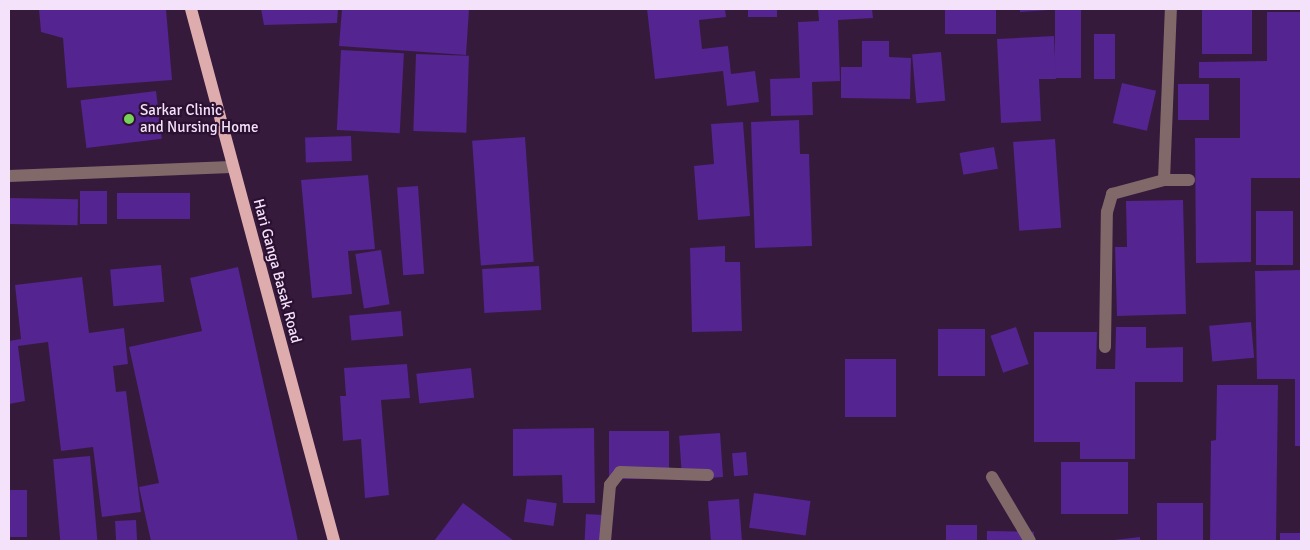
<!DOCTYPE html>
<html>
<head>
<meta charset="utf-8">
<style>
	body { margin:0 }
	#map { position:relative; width:1310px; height:550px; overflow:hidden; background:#351a3c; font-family:Signika,sans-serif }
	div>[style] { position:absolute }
	.building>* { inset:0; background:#542490; transform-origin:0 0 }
	.minor>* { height:12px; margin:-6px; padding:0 6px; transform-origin:6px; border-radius:6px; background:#826969 }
	.major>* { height:12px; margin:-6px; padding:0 6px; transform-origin:6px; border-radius:6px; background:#deacac }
	.dots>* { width:14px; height:14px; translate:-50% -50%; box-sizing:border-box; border:2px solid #2b1032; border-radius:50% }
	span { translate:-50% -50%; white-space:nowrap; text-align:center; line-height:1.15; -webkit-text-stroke:4.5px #2b1032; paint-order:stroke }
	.poi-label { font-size:15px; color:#f3e2f9 }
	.left { translate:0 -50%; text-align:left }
	.street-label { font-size:15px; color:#f3e2f9 }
	.frame { position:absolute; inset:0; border:10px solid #f3e2f9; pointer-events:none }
</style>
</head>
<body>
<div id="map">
	<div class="building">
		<div style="clip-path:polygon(39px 9px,166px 9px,172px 80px,67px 88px,63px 38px,41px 32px)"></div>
		<div style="clip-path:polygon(261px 9px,338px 9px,337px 23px,264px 25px)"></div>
		<div style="clip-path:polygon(342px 9px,469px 9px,466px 55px,339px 46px)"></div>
		<div style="clip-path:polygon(647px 9px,725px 9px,726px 17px,699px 20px,702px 49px,728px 46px,731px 74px,755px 71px,759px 102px,727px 106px,723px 71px,655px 79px)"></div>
		<div style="left:748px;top:9px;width:29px;height:8px"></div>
		<div style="clip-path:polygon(818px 9px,872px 9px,873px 18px,838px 20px,840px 81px,812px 82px,813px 115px,771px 116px,770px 79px,800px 78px,798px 22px,819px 21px)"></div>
		<div style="left:945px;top:9px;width:51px;height:25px"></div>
		<div style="clip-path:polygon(1020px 9px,1049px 9px,1049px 10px,1020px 12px)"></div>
		<div style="left:1055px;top:9px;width:26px;height:69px"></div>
		<div style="left:1202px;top:9px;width:50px;height:45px"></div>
		<div style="clip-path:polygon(1267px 12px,1301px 12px,1301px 178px,1251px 178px,1251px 262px,1196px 263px,1195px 138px,1240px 138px,1240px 78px,1199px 78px,1199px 62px,1267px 61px)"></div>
		<div style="left:1094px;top:34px;width:21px;height:45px"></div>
		<div style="clip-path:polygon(1054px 36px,1056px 79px,1039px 79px,1041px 121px,1001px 123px,997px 39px)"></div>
		<div style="clip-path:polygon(862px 41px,889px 41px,889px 57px,911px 58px,910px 99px,841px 98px,841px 67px,862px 67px)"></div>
		<div style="left:341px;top:50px;width:63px;height:80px;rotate:3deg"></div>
		<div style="left:941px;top:52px;width:49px;height:29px;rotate:85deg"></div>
		<div style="left:416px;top:54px;width:53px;height:77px;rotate:2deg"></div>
		<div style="left:1122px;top:83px;width:35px;height:41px;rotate:13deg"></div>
		<div style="left:1178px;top:84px;width:31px;height:36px"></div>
		<div style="left:156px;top:91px;width:48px;height:76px;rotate:83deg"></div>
		<div style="clip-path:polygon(799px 120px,800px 154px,809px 154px,812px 246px,755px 248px,751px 122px)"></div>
		<div style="clip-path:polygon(743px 122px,750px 216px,698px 220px,694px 166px,714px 164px,711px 124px)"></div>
		<div style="left:351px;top:136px;width:25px;height:46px;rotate:88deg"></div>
		<div style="left:525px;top:137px;width:125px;height:53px;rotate:86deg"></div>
		<div style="left:1055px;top:139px;width:89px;height:42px;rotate:86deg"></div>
		<div style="left:994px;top:147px;width:22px;height:35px;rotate:80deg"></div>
		<div style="clip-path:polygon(368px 175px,375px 249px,348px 251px,352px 294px,312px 298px,301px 180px)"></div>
		<div style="left:418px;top:186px;width:88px;height:21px;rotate:86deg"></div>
		<div style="left:80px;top:191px;width:27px;height:33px"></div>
		<div style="left:117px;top:193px;width:73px;height:26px"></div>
		<div style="left:9px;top:198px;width:69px;height:26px;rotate:1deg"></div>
		<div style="clip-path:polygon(1183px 200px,1186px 314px,1117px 316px,1115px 247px,1127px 247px,1126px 201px)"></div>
		<div style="left:1256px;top:211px;width:37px;height:54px"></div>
		<div style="clip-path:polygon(725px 246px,725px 262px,740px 262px,742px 331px,692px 332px,690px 248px)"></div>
		<div style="left:381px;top:250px;width:55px;height:26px;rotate:81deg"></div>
		<div style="left:161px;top:265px;width:37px;height:51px;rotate:85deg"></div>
		<div style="left:539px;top:266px;width:44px;height:57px;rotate:87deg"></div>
		<div style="clip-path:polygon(238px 267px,298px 541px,151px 541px,139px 487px,159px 483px,129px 347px,202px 331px,190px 278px)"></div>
		<div style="clip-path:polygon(1301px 270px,1301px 446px,1295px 446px,1295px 379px,1257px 379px,1255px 271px)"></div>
		<div style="clip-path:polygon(82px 277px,89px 333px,124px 328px,128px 364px,113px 366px,116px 392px,126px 391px,141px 512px,102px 517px,93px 447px,61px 451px,48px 342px,18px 346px,25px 401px,9px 404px,9px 341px,21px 339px,15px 285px)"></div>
		<div style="left:401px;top:311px;width:25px;height:52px;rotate:85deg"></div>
		<div style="left:1251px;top:322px;width:36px;height:42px;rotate:85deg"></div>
		<div style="left:1016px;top:327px;width:39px;height:27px;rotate:71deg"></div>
		<div style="clip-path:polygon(1116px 327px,1146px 327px,1146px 348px,1183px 347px,1183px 382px,1135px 382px,1135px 459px,1080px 459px,1080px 442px,1034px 442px,1034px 332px,1097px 332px,1096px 369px,1115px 369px)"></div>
		<div style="left:938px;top:329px;width:47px;height:47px"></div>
		<div style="left:845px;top:359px;width:51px;height:58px"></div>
		<div style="clip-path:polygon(407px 364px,410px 398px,381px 400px,389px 495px,365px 498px,361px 439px,343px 441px,340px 396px,346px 396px,344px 368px)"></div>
		<div style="left:471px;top:368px;width:30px;height:55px;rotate:84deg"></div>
		<div style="clip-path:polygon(1217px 385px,1278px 385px,1276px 541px,1210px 541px,1211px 441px,1216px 440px)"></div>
		<div style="clip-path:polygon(594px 428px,595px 503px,563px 503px,562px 475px,513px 476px,513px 429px)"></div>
		<div style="left:609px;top:431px;width:60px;height:48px"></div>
		<div style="left:720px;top:433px;width:44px;height:41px;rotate:86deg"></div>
		<div style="left:746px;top:452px;width:23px;height:14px;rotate:85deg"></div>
		<div style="left:90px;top:456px;width:85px;height:37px;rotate:85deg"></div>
		<div style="left:1061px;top:462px;width:67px;height:52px"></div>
		<div style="left:9px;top:490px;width:18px;height:47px"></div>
		<div style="left:754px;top:493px;width:57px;height:35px;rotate:8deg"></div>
		<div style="left:527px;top:499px;width:30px;height:23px;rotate:8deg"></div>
		<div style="left:739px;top:499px;width:42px;height:31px;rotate:86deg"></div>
		<div style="clip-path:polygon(463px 503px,514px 541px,434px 541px)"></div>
		<div style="left:1203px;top:503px;width:38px;height:46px;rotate:90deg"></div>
		<div style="left:586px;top:514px;width:17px;height:27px;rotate:3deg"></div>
		<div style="left:136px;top:520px;width:21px;height:21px;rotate:87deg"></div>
		<div style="left:977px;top:525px;width:16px;height:31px;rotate:90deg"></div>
		<div style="left:987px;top:531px;width:47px;height:10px;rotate:1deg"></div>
		<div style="left:1280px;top:533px;width:21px;height:8px"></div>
		<div style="clip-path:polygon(1140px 537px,1140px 541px,1114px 541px,1114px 540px)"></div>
	</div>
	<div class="minor">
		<div style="left:9px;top:176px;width:222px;rotate:-2.3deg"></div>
		<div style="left:1164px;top:180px;width:171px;rotate:-87.7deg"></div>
		<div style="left:1105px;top:347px;width:135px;rotate:-89.2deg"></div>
		<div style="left:1107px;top:212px;width:19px;rotate:-74deg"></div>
		<div style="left:1112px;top:194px;width:54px;rotate:-15.1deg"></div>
		<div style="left:1164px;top:180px;width:25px"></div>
		<div style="left:992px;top:477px;width:74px;rotate:59.3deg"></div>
		<div style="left:605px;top:541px;width:56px;rotate:-84.9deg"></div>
		<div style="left:610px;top:485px;width:16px;rotate:-52deg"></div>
		<div style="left:620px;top:472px;width:88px;rotate:2deg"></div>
	</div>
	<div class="major">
		<div style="left:191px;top:9px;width:551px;rotate:74.95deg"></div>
	</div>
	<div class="dots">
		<div style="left:129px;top:119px;background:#78d259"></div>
	</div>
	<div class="poi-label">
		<span class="left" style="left:140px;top:119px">Sarkar Clinic<br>and Nursing Home</span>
	</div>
	<div class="street-label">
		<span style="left:277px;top:271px;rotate:75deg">Hari Ganga Basak Road</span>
	</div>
	<div class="frame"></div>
</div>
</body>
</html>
